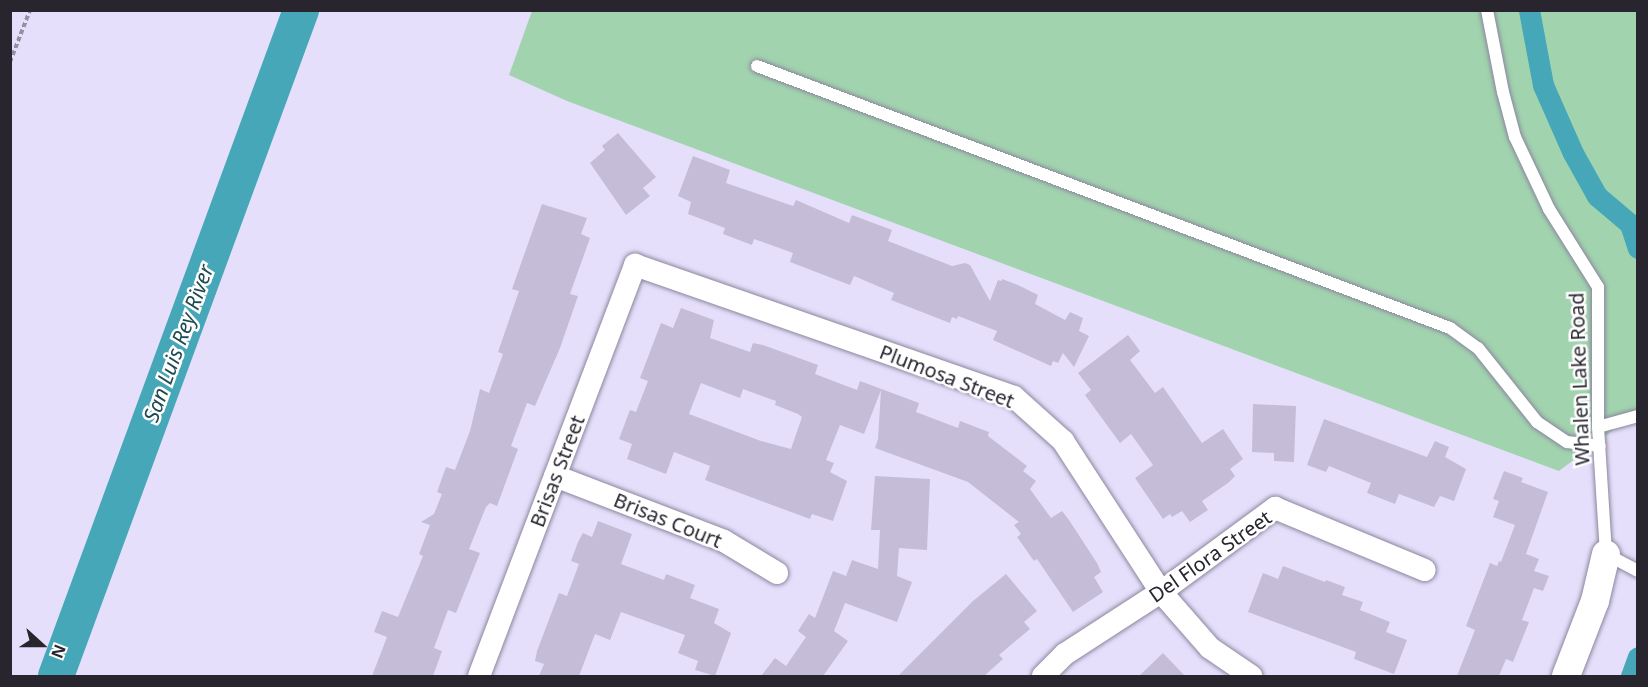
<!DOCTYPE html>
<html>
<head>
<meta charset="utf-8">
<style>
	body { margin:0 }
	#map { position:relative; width:1648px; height:687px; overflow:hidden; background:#e6dffb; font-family:"Noto Sans",sans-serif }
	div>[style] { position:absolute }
	.green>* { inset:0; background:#a1d3ae }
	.canal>* { height:21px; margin:-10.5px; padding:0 10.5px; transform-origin:10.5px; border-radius:10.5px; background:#45a7b8 }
	.river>* { height:36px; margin:-18px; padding:0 18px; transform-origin:18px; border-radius:18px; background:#45a7b8 }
	.building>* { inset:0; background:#c5bdd7 }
	.path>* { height:4px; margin-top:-2px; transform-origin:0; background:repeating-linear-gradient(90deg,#958fa4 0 4.5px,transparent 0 7.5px) }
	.roads { filter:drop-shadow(0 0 2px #8c869f) drop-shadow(0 0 2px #8c869f) }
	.service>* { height:12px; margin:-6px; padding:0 6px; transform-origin:6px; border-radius:6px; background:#fff }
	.minor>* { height:22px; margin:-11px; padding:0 11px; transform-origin:11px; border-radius:11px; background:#fff }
	.tertiary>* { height:28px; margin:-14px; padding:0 14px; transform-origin:14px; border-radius:14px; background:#fff }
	span { translate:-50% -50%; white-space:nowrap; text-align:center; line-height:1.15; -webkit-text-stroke:5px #fff; paint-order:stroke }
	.street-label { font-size:20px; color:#28252f }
	.water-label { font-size:21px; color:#1e4a51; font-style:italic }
	.frame { position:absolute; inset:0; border:12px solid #28252f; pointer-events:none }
	.north { position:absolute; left:12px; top:615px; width:60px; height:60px; -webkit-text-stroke:4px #fff; paint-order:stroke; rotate:111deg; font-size:16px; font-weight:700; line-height:24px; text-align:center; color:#28252f }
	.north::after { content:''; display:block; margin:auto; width:21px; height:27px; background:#28252f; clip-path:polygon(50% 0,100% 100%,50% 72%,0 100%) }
</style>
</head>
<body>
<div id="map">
	<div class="green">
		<div style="clip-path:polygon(532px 11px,1637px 11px,1637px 412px,1559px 471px,567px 101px,509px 75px)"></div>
	</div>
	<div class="canal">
		<div style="left:1529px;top:10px;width:76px;rotate:79.4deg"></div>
		<div style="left:1543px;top:85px;width:74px;rotate:66.2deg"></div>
		<div style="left:1573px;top:153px;width:49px;rotate:60.8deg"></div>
		<div style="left:1597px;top:196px;width:43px;rotate:40.3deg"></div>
		<div style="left:1630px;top:224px;width:8px;rotate:14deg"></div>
		<div style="left:1630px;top:224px;width:25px;rotate:72deg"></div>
		<div style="left:1631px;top:676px;width:20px;rotate:-70deg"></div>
	</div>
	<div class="river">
		<div style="left:56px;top:676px;width:710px;rotate:-69.8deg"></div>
	</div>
	<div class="building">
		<div style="clip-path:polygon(618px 133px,656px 177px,643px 188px,650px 196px,626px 215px,590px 163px,605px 150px,602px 146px)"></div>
		<div style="clip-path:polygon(693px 156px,730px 170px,726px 183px,793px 206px,796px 200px,849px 223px,852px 215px,892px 230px,888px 241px,952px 266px,965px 263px,970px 265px,990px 301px,998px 280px,1001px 281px,1002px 279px,1018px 285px,1038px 295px,1035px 304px,1065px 320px,1070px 312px,1083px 318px,1079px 331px,1089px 336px,1074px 367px,1063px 353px,1058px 363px,1053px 361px,1051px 366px,993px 340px,997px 331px,958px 316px,957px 319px,952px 317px,950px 323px,891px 300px,894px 293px,854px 276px,850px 285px,790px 262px,793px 253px,754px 239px,752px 245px,723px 234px,725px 228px,688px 214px,691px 202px,678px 196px)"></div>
		<div style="clip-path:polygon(542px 204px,587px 218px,581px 234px,590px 238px,570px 294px,578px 296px,560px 348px,535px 406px,527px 403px,511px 446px,518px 449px,497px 506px,490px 503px,486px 507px,469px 549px,480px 553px,456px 613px,448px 610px,434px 648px,442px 651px,433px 676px,372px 676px,387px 637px,374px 632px,382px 611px,398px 617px,423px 556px,419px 554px,430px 525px,421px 522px,434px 514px,442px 494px,437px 492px,446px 467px,455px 470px,470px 431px,480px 389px,489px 393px,503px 354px,498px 352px,519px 291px,512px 289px)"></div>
		<div style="clip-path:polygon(evenodd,681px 308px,714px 320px,710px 338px,750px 352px,753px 343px,763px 345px,818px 365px,815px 374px,857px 390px,860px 381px,919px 403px,916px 412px,958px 428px,960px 421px,989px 432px,988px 436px,1027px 466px,1023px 471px,1036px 481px,1030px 489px,1051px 518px,1062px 511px,1069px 520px,1097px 563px,1101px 572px,1094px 577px,1103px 592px,1073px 612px,1037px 559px,1034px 561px,1017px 537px,1021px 534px,1014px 525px,1019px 522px,968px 482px,875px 448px,878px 439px,881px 390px,864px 434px,840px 425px,826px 460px,834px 463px,830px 472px,847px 481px,833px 521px,812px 514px,810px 519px,705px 480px,710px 466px,674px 452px,666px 474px,627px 459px,632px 444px,619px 439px,630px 410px,636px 412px,648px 381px,640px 378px,661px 323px,673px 328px,681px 308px,701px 383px,740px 398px,743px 389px,776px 401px,775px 405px,798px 414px,802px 417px,791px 449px,761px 441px,689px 414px,701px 383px)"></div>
		<div style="clip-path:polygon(1128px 335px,1140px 351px,1130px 360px,1155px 393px,1163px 387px,1202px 443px,1223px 429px,1243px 459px,1230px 469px,1235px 476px,1228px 483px,1202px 501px,1208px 510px,1190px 522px,1182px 511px,1172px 517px,1170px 514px,1163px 519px,1135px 478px,1153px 465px,1131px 434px,1120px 443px,1085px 395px,1091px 390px,1078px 373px)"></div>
		<div style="clip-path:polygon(1253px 404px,1296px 406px,1294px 462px,1274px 461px,1274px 453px,1252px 452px)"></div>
		<div style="clip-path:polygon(1324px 419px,1427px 457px,1435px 441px,1449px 447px,1445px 457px,1466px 469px,1454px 501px,1440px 496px,1434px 507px,1399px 494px,1395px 504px,1367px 493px,1371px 483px,1329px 466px,1326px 472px,1307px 465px)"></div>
		<div style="clip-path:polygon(1504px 471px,1523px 478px,1521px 482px,1548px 492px,1526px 554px,1539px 559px,1534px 571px,1549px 576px,1543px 591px,1534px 588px,1522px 620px,1529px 622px,1513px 662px,1506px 659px,1499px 676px,1457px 676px,1475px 630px,1466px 626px,1490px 563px,1497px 566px,1499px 561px,1501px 562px,1515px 525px,1493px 517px,1499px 501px,1493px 499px)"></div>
		<div style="clip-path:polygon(875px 476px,930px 479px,927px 550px,899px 548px,897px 576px,912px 582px,897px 622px,845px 603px,834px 631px,848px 641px,823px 676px,761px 676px,775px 658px,786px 666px,806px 637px,798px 631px,809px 614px,815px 618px,833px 571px,846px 576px,852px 560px,878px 569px,880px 530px,871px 530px)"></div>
		<div style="clip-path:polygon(598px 521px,632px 534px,621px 564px,664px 580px,666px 574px,695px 585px,690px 598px,719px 609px,714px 623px,731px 633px,715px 676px,695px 670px,698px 661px,678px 653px,685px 635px,621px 612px,610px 640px,595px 634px,579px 676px,539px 676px,544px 664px,535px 661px,537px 651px,559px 593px,567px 596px,579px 564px,571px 561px,578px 542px,583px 533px,592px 537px)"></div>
		<div style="clip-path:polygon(1283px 566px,1325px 582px,1326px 580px,1345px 587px,1342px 595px,1363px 602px,1360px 610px,1390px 622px,1386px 632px,1407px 640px,1394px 674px,1354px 659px,1356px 652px,1248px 612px,1263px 573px,1278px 579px)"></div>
		<div style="clip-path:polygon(1006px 574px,1037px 611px,1024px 622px,1030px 629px,999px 655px,1003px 659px,984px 676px,898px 676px,973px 601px)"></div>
		<div style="clip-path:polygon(1163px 653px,1185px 676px,1139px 676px)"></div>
	</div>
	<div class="path">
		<div style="left:10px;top:62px;width:56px;rotate:-69deg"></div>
	</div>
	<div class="roads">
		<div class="service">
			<div style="left:1487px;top:10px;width:84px;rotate:79deg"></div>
			<div style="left:1503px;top:92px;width:47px;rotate:75.1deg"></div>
			<div style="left:1515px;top:137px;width:80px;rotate:64.7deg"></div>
			<div style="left:1549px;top:209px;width:92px;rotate:57.9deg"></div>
			<div style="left:1598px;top:287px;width:140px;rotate:90deg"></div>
			<div style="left:1598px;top:427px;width:127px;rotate:86.4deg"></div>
			<div style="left:1606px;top:554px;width:36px;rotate:28deg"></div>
			<div style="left:757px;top:66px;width:741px;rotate:20.71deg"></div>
			<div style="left:1450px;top:328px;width:34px;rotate:36deg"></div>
			<div style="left:1478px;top:348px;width:95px;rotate:51.4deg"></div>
			<div style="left:1537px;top:422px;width:36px;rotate:34deg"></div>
			<div style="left:1567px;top:442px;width:33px;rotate:7deg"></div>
			<div style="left:1598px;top:427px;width:41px;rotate:-15.4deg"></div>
		</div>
		<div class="minor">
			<div style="left:555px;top:476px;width:181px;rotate:21deg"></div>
			<div style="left:724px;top:541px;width:62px;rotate:31.1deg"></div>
			<div style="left:479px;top:676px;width:440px;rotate:-69.2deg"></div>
			<div style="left:635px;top:265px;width:401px;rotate:19.2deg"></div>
			<div style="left:1014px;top:397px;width:66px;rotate:41.9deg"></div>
			<div style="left:1063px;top:441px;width:180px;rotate:57deg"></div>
			<div style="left:1161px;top:592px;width:74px;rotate:48.8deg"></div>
			<div style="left:1210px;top:648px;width:50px;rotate:34.3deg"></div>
			<div style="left:1043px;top:676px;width:31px;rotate:-45deg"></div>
			<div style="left:1065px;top:654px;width:114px;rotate:-32.9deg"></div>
			<div style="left:1161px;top:592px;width:142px;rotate:-36.4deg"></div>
			<div style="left:1275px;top:508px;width:162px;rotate:22.5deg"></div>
		</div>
		<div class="tertiary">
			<div style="left:1566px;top:676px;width:80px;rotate:-68.9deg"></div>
			<div style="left:1595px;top:601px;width:48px;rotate:-76.8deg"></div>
		</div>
	</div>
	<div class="street-label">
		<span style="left:947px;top:376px;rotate:21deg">Plumosa Street</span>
		<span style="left:1579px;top:379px;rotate:-92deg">Whalen Lake Road</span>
		<span style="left:557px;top:471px;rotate:-69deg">Brisas Street</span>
		<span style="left:668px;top:520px;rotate:22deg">Brisas Court</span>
		<span style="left:1210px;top:556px;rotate:-35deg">Del Flora Street</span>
	</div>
	<div class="water-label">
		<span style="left:178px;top:343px;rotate:-70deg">San Luis Rey River</span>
	</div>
	<div class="frame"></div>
	<div class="north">N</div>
</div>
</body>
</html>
